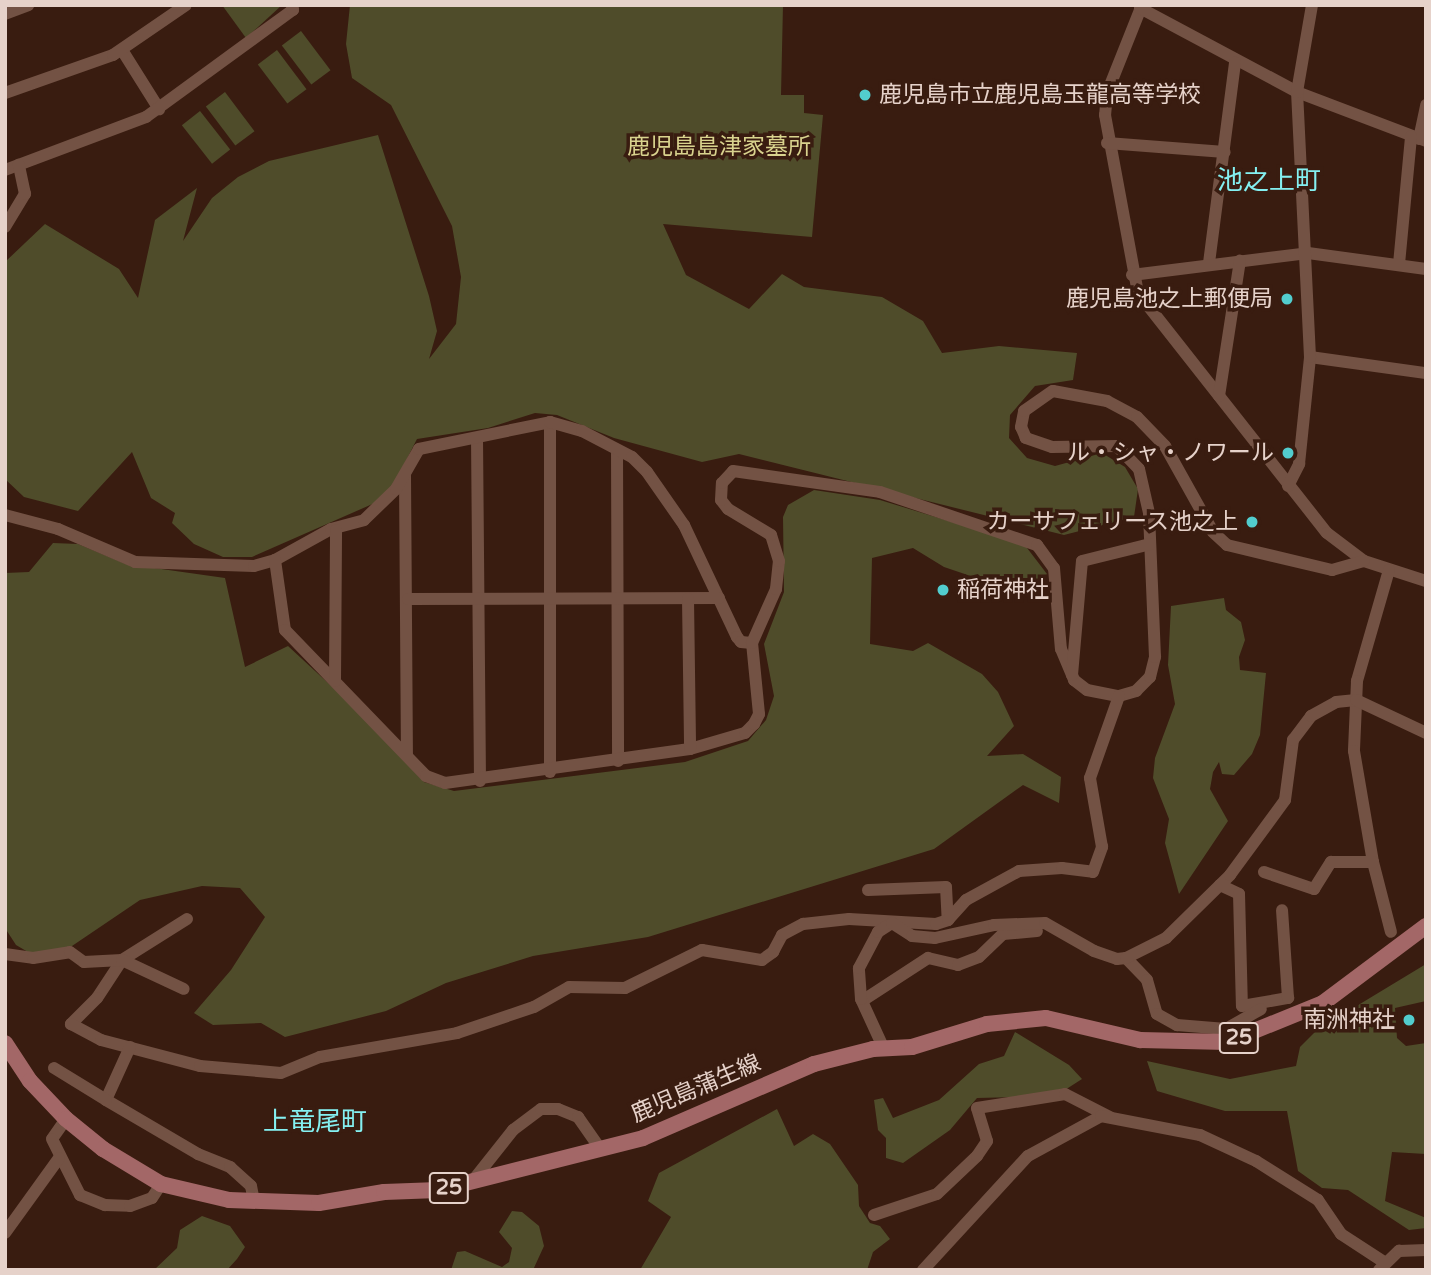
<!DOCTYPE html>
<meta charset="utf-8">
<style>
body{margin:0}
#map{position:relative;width:1431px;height:1275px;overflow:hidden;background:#391c10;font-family:"Varela Round","Noto Sans JP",sans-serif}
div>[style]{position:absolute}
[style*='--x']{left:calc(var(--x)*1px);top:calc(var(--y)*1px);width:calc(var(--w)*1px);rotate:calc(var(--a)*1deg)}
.green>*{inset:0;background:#4f4c2a;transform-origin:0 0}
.minor>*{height:12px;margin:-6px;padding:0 6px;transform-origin:6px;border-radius:6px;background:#735244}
.major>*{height:16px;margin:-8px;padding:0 8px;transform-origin:8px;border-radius:8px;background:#a36767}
.dots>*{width:19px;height:19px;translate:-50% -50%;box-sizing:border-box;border:4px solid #391c10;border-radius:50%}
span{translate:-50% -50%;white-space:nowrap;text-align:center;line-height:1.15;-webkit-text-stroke:7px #391c10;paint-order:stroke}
.shield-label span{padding:2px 5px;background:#391c10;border:2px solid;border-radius:5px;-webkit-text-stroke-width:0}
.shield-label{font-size:21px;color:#e6d2ca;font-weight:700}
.poi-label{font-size:23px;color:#e6d2ca}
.left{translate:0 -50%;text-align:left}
.right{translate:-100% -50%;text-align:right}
.park-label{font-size:23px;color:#d9d38e}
.street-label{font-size:23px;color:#e6d2ca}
.quarter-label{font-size:26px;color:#84f0f1}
.frame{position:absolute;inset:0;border:7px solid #e6d2ca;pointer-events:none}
</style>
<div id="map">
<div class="green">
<div style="clip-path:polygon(222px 5px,282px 5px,246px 38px)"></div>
<div style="clip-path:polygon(350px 5px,783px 5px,781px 95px,804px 95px,804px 113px,823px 115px,812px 237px,663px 224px,686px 275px,749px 309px,782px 274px,804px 287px,882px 297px,923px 321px,942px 353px,999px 346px,1077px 353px,1073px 380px,1035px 386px,1010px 415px,1009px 438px,1027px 458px,1055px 466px,1102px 453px,1125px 467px,1138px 489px,1134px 517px,1064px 535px,739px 454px,702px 462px,614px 438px,557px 415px,535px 413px,488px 428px,417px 439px,394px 484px,377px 502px,252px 557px,223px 557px,194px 544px,172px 523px,175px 513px,151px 498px,132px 452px,78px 511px,24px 497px,5px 479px,5px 262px,45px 224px,119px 269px,138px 298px,155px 220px,197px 188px,183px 241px,212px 198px,238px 177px,269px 161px,378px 135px,429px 296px,437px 331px,429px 359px,456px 324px,461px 277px,452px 226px,391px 105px,352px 78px,346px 44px)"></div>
<div style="left:301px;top:31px;width:49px;height:24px;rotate:53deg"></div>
<div style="left:277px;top:50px;width:49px;height:24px;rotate:53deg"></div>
<div style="left:225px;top:92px;width:49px;height:24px;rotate:53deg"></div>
<div style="left:200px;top:111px;width:49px;height:23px;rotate:52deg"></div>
<div style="clip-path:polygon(814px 490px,880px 500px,1024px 544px,1047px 574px,1021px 593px,944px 567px,913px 548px,872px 558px,870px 644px,913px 651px,928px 643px,982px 674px,998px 692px,1014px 726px,987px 756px,1023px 754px,1061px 777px,1059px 803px,1023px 785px,934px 849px,648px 937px,533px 956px,446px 983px,386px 1011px,285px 1037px,261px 1023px,213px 1025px,194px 1013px,231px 970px,265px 917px,240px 888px,202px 886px,140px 900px,72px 946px,33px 955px,16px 945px,5px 928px,5px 573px,29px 572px,53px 543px,78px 544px,126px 564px,225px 578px,245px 667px,288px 646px,354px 707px,424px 782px,454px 791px,685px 762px,748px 741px,766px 720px,774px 696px,764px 644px,784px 592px,783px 517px,788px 505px)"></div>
<div style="clip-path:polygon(1224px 598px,1226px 610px,1241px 622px,1245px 640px,1239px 657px,1240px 670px,1266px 673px,1260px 735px,1252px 754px,1234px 775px,1222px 774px,1219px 762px,1213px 772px,1210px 789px,1228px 821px,1179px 894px,1165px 843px,1169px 819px,1153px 778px,1155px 758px,1175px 704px,1168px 665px,1171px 606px)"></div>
<div style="clip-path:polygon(1426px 964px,1426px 1001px,1395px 1008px,1397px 1038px,1406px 1046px,1426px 1043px,1426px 1154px,1392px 1152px,1385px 1201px,1426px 1218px,1426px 1228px,1409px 1230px,1348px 1190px,1322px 1188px,1298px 1171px,1287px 1111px,1225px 1111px,1157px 1091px,1147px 1061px,1230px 1079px,1296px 1066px,1300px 1047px,1317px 1030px)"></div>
<div style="clip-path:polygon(1015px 1032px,1069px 1065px,1082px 1079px,1068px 1088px,1019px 1097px,977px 1098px,950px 1130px,903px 1163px,886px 1158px,886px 1138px,878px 1130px,874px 1100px,883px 1098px,893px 1118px,939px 1100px,979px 1064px,1004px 1056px)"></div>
<div style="clip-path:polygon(777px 1109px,794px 1146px,813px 1134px,830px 1144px,858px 1185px,859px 1206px,870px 1223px,880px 1226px,890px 1239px,873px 1252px,867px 1270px,640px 1270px,671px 1217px,648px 1201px,659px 1173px)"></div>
<div style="clip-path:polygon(512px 1211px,522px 1212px,539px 1226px,544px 1246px,533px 1270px,451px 1270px,457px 1252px,465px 1251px,502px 1267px,509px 1262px,512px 1248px,499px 1232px)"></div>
<div style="clip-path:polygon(202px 1216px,230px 1226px,245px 1247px,237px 1259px,227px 1270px,154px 1270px,177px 1248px,180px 1230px)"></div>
</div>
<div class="minor">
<div style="--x:1142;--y:5;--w:95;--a:111.7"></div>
<div style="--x:1107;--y:93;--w:22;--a:95"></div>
<div style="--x:1105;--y:115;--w:181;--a:79.5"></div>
<div style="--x:1138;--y:293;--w:305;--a:51.8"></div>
<div style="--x:1327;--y:533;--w:46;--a:37.1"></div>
<div style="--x:1364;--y:561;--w:65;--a:17.9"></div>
<div style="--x:1140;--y:8;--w:178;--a:28.1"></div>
<div style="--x:1297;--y:92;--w:138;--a:20.8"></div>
<div style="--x:5;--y:14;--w:25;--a:-21"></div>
<div style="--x:122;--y:50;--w:70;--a:57.9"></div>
<div style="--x:5;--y:93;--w:114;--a:-19.4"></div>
<div style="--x:113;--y:55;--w:88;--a:-34.4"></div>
<div style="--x:1419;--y:139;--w:35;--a:-78"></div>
<div style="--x:1107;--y:143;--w:118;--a:4.4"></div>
<div style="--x:5;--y:170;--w:151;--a:-20.6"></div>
<div style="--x:146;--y:117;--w:182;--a:-36.1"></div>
<div style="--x:293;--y:10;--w:5;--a:-101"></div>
<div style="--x:5;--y:227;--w:39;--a:-59"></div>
<div style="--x:25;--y:194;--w:30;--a:-102"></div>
<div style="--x:1209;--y:263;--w:202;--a:-82.6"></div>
<div style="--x:1399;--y:264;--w:128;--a:-84.6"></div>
<div style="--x:1132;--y:275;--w:177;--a:-7.1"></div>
<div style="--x:1308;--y:253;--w:119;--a:7.7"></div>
<div style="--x:1310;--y:357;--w:117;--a:7.9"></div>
<div style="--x:1219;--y:396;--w:137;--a:-81.2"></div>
<div style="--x:550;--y:422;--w:350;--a:90"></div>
<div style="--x:477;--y:438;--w:343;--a:89.5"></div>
<div style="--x:617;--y:450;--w:311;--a:89.8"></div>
<div style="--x:405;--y:475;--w:279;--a:89.6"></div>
<div style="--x:1288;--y:486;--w:25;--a:-63"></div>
<div style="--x:1299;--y:464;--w:108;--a:-84.1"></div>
<div style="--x:1310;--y:357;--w:265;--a:-92.8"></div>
<div style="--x:1297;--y:92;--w:88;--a:-80.2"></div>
<div style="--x:5;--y:515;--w:55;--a:14.8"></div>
<div style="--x:58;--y:529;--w:84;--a:23.2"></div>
<div style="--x:135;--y:562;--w:119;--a:1.9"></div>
<div style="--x:254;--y:566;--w:22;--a:-16"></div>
<div style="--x:275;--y:560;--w:64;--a:-29"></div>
<div style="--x:331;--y:529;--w:34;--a:-15"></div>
<div style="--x:364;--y:520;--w:45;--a:-44.1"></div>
<div style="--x:396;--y:489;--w:46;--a:-60.1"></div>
<div style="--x:419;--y:449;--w:134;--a:-11.6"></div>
<div style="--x:550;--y:422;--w:33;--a:16"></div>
<div style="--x:582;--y:431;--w:56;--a:27.5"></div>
<div style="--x:632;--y:457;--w:21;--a:45"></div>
<div style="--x:647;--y:472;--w:65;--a:55.1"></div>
<div style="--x:684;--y:525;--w:124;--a:64.7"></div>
<div style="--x:737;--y:637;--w:6;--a:51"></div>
<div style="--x:741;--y:642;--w:11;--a:5"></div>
<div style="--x:275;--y:560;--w:71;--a:81.9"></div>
<div style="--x:285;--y:630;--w:203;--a:46"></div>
<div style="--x:426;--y:776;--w:20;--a:20"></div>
<div style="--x:445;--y:783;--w:247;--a:-7.9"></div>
<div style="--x:690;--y:749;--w:57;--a:-16.2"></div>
<div style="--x:745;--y:733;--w:13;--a:-45"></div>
<div style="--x:754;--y:724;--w:11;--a:-63"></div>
<div style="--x:759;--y:714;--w:71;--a:-95.6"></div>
<div style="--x:752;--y:643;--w:59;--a:-66"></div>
<div style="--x:776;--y:589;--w:28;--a:-84"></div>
<div style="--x:779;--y:561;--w:27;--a:-107"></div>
<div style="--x:771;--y:535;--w:50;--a:-148.8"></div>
<div style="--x:728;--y:509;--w:11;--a:-128"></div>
<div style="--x:721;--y:500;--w:17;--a:-87"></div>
<div style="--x:722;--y:483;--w:16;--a:-47"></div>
<div style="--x:733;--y:471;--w:148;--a:8.1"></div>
<div style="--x:880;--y:492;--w:166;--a:18.7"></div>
<div style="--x:1037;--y:545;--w:29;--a:54"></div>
<div style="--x:1054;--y:568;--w:81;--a:85.1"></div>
<div style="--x:1061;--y:649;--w:34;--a:67"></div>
<div style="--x:1074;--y:680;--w:16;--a:38"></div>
<div style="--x:1087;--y:690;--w:33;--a:11"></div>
<div style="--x:1119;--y:696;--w:18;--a:-16"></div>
<div style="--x:1136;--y:691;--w:20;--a:-45"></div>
<div style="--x:1150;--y:677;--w:21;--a:-76"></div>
<div style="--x:1155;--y:657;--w:144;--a:-92.4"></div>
<div style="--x:1149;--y:513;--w:45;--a:-102.8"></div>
<div style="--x:1139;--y:469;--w:32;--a:-134"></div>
<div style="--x:1117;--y:446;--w:65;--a:179.1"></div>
<div style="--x:1052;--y:447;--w:28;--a:-161"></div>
<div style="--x:1026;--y:438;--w:12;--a:-114"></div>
<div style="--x:1021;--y:427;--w:16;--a:-79"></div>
<div style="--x:1024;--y:411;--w:35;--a:-35"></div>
<div style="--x:1053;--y:391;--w:55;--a:10.5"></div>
<div style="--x:1107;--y:401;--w:34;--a:28"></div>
<div style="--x:1137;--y:417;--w:40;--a:46"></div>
<div style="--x:1165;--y:446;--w:98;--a:60.8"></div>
<div style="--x:1213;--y:532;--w:19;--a:43"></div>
<div style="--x:1227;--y:545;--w:108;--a:13.4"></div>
<div style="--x:1332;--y:570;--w:33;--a:-16"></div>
<div style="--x:1389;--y:570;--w:116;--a:106.1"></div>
<div style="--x:1357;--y:681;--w:70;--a:92.5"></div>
<div style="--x:1354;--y:751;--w:113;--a:80.3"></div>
<div style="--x:1373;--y:862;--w:72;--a:75.6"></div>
<div style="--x:408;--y:599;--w:311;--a:-0.2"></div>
<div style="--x:688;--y:599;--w:150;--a:89.2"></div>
<div style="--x:1072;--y:675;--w:114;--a:-85"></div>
<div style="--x:1082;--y:561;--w:70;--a:-14"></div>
<div style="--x:335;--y:681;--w:151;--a:-89.6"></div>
<div style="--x:1264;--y:872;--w:53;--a:18.8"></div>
<div style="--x:1314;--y:889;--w:32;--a:-58"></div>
<div style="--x:1331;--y:862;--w:42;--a:0"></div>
<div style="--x:1220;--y:885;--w:21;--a:25"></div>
<div style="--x:1239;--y:894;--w:112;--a:88.5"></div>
<div style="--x:1242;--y:1006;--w:47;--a:-9.9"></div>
<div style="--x:1288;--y:998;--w:88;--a:-93.9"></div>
<div style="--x:868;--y:890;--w:78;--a:-2.2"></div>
<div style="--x:946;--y:887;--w:33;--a:87"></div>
<div style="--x:187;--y:919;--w:77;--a:147.8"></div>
<div style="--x:122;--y:960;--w:45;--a:123.3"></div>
<div style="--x:97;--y:998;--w:37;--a:135"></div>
<div style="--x:71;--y:1024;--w:34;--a:28"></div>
<div style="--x:101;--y:1040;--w:102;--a:14.7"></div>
<div style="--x:200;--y:1066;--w:81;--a:4.9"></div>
<div style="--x:281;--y:1073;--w:42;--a:-22.3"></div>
<div style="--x:320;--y:1057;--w:139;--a:-9.9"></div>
<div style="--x:457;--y:1033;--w:81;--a:-18.7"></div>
<div style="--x:534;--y:1007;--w:40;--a:-29.7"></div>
<div style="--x:569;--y:987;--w:56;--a:1"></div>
<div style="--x:625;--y:988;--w:86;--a:-26.3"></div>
<div style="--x:702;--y:950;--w:61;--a:9.5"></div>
<div style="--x:762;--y:960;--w:14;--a:-36"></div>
<div style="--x:773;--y:952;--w:19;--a:-62"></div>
<div style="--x:782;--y:935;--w:24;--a:-28"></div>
<div style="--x:803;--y:924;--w:46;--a:-6.2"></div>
<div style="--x:849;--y:919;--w:87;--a:3.3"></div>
<div style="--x:936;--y:924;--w:13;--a:-18"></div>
<div style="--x:948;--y:920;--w:27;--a:-48"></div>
<div style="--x:966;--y:900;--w:60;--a:-28.7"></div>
<div style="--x:1019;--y:871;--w:43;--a:-4"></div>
<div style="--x:1062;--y:868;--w:31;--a:7"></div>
<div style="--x:1093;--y:872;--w:27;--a:-70"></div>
<div style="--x:1102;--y:847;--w:70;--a:-99.9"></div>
<div style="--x:1090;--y:778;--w:87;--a:-70.5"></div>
<div style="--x:5;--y:954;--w:28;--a:8"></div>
<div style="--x:33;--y:958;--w:37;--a:-9"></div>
<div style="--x:70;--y:952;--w:17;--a:36"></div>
<div style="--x:84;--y:962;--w:38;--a:-3"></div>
<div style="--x:122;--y:960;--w:68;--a:25.1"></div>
<div style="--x:1126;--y:958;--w:30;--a:46"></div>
<div style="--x:1147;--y:980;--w:35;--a:74"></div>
<div style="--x:1157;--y:1014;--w:23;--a:29"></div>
<div style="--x:1177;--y:1025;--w:49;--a:4.7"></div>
<div style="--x:1226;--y:1029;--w:40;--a:-29.7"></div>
<div style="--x:862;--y:1001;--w:79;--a:-33.1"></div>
<div style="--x:928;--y:958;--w:31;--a:13"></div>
<div style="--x:958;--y:965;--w:22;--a:-21"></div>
<div style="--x:979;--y:957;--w:33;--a:-44"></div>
<div style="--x:1003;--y:934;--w:34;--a:-5"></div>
<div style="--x:130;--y:1047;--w:58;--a:114.4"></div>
<div style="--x:106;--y:1100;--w:107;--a:30.4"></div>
<div style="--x:198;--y:1154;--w:35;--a:22"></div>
<div style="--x:230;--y:1167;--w:28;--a:42"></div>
<div style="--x:251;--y:1186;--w:15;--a:79"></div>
<div style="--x:884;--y:1049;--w:55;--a:-114.7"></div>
<div style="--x:861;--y:999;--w:31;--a:-94"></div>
<div style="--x:859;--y:968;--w:41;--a:-62.2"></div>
<div style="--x:878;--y:932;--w:17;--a:-33"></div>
<div style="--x:892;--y:923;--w:24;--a:33"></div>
<div style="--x:912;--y:936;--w:23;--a:5"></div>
<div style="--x:935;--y:938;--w:60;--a:-12.4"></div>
<div style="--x:994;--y:925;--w:51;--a:-2.2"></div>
<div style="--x:1045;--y:923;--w:56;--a:29.7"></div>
<div style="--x:1094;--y:951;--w:24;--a:19"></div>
<div style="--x:1117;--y:959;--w:9;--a:-6"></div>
<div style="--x:1126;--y:958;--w:45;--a:-26.6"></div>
<div style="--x:1166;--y:938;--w:90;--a:-44.5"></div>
<div style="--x:1230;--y:875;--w:93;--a:-53.7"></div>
<div style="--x:1285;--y:800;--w:61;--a:-82.4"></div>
<div style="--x:1293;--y:740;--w:30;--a:-53"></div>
<div style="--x:1311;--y:716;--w:29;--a:-29"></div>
<div style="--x:1336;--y:702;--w:20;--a:-6"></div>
<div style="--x:1356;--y:700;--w:77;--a:25.2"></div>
<div style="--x:54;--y:1068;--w:61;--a:31.6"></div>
<div style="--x:66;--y:1119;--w:24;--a:125"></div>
<div style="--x:52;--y:1139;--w:63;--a:63.4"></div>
<div style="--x:80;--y:1195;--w:27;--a:22"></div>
<div style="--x:105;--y:1205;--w:25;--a:2"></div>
<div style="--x:130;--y:1206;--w:23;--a:-20"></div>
<div style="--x:152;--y:1198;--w:17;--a:-57"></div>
<div style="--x:471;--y:1183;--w:68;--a:-51.6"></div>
<div style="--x:513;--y:1130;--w:35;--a:-37"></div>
<div style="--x:541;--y:1109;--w:17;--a:0"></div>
<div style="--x:558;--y:1109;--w:22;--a:22"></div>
<div style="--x:578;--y:1117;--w:39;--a:55"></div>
<div style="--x:874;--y:1215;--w:66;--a:-18.4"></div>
<div style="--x:937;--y:1194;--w:55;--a:-43.5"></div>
<div style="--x:977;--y:1156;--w:18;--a:-56"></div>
<div style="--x:987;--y:1141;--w:34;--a:-107"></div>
<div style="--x:977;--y:1108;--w:89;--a:-9"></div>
<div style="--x:1065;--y:1094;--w:51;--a:27.1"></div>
<div style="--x:5;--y:1233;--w:92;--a:-54.2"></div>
<div style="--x:923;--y:1270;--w:155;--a:-47.4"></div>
<div style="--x:1028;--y:1156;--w:83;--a:-28.7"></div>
<div style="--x:1101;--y:1116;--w:101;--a:10.9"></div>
<div style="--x:1200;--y:1135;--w:62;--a:24.9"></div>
<div style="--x:1256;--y:1161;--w:73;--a:32.2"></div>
<div style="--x:1318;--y:1200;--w:41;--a:55.9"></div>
<div style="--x:1341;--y:1234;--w:51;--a:33.1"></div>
<div style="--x:1379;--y:1270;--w:28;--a:-44"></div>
<div style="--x:1399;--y:1251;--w:27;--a:-2"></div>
</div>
<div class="major">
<div style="--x:5;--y:1043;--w:45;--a:56.7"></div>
<div style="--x:30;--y:1081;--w:52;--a:46.5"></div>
<div style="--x:66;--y:1119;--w:48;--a:39"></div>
<div style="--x:103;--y:1149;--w:68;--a:31.1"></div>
<div style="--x:161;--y:1184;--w:70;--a:13.2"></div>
<div style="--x:229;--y:1200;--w:90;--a:1.9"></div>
<div style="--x:319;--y:1203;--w:66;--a:-9.6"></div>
<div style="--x:384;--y:1192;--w:54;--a:-2.1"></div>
<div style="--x:438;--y:1190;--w:211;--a:-14.2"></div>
<div style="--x:643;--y:1138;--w:186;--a:-23.4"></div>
<div style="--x:814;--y:1064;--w:61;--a:-14.3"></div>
<div style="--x:873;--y:1049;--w:39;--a:-3"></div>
<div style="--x:912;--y:1047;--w:78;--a:-17"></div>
<div style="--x:987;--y:1024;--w:59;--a:-5.8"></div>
<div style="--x:1046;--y:1018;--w:97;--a:13.2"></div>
<div style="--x:1140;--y:1040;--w:87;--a:1.3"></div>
<div style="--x:1227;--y:1042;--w:104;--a:-22.1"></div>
<div style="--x:1323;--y:1003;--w:129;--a:-36.8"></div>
</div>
<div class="dots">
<div style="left:865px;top:95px;background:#52cdce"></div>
<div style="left:1287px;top:299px;background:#52cdce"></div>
<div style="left:1288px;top:453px;background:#52cdce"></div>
<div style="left:1252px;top:522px;background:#52cdce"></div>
<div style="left:943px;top:590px;background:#52cdce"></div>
<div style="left:1409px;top:1020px;background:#52cdce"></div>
</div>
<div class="shield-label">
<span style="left:1239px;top:1038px">25</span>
<span style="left:449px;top:1188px">25</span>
</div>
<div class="poi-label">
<span class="left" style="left:879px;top:95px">鹿児島市立鹿児島玉龍高等学校</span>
<span class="right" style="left:1273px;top:299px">鹿児島池之上郵便局</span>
<span class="right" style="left:1274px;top:453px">ル・シャ・ノワール</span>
<span class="right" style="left:1238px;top:522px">カーサフェリース池之上</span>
<span class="left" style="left:957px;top:590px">稲荷神社</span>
<span class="right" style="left:1395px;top:1020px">南洲神社</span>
</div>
<div class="park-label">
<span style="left:719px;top:147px">鹿児島島津家墓所</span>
</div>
<div class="street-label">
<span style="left:696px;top:1089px;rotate:-23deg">鹿児島蒲生線</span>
</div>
<div class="quarter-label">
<span style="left:1269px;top:181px">池之上町</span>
<span style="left:315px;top:1122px">上竜尾町</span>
</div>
<div class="frame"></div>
</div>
